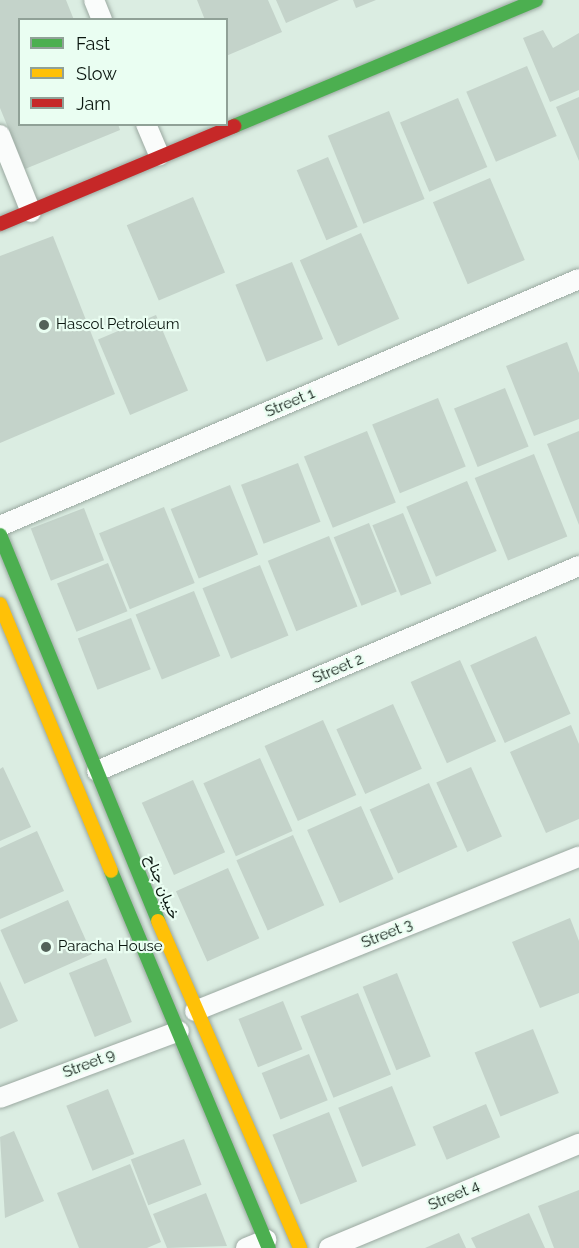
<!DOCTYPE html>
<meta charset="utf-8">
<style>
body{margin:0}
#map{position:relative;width:579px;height:1248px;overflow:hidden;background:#dbede2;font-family:Raleway,Vazirmatn,sans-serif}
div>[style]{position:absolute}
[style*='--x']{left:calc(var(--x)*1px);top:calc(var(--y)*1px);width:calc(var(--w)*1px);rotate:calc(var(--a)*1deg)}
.building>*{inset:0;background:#c4d3ca;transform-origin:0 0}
.roads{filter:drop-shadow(0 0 2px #9aa8a0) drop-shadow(0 0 2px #9aa8a0)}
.street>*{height:20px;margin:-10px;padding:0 10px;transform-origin:10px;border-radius:10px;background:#fafcfb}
.fast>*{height:14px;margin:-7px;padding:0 7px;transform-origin:7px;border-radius:7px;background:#4caf50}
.slow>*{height:14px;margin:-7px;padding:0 7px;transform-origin:7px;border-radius:7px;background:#ffc107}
.jam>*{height:14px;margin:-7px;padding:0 7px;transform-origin:7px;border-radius:7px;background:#c62828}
.dots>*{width:16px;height:16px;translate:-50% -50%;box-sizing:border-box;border:3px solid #eafef2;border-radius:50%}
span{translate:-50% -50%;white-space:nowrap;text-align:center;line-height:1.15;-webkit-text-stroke:4.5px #eafef2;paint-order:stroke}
.poi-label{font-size:15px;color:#0a160f}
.left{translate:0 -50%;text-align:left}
.street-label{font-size:15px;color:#0a160f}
.legend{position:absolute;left:18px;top:18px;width:210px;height:108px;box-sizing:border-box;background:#eafef2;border:2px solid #90a197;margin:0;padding:8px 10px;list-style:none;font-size:18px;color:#0a160f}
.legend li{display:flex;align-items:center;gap:12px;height:30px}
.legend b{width:30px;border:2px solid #90a197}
</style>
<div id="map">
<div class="building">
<div style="clip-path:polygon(0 0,66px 0,74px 20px,20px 20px,20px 124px,118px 124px,120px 130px,25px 169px,0 108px)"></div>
<div style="clip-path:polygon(197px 0,268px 0,282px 32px,226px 56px,226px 20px,205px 20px)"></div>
<div style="clip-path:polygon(276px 0,339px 0,286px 23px)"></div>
<div style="clip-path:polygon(353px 0,376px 0,356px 8px)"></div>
<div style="clip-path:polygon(543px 30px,553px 48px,579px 33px,579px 90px,550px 102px,523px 38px)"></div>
<div style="left:527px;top:66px;width:76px;height:66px;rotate:67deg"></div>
<div style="clip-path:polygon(579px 97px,579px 161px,556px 107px)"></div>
<div style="left:458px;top:98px;width:75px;height:63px;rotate:67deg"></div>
<div style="left:389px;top:111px;width:95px;height:66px;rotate:68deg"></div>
<div style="left:328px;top:157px;width:76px;height:34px;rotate:67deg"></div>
<div style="left:490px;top:178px;width:89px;height:62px;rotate:67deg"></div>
<div style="left:193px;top:197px;width:82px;height:72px;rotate:67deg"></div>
<div style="left:361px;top:233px;width:94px;height:67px;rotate:66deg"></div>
<div style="clip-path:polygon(53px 236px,115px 394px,0 443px,0 256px)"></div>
<div style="left:292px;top:262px;width:83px;height:61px;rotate:68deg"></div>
<div style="left:156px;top:315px;width:82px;height:63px;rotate:67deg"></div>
<div style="clip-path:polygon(567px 342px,579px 373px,579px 419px,534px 436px,506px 366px)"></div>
<div style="left:505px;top:388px;width:63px;height:55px;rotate:68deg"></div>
<div style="left:438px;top:398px;width:74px;height:71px;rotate:68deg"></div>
<div style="left:367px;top:431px;width:77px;height:68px;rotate:68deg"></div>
<div style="clip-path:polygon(579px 431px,579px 525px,547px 444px)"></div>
<div style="left:534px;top:454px;width:89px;height:64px;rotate:68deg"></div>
<div style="left:298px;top:463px;width:63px;height:61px;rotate:69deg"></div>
<div style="left:467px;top:481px;width:76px;height:66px;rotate:67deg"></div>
<div style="left:230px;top:485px;width:75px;height:64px;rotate:68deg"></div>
<div style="left:164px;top:507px;width:82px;height:70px;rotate:68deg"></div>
<div style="left:84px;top:508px;width:56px;height:57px;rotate:69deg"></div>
<div style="left:403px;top:513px;width:76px;height:33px;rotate:68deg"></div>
<div style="left:369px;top:523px;width:74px;height:38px;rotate:68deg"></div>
<div style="left:329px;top:536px;width:76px;height:66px;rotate:68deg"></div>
<div style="left:108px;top:563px;width:52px;height:55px;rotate:68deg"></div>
<div style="left:260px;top:565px;width:76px;height:62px;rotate:68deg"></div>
<div style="left:194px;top:591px;width:70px;height:63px;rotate:68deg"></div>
<div style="left:131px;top:618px;width:55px;height:57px;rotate:69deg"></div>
<div style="left:536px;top:636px;width:85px;height:72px;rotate:66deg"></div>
<div style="left:460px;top:660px;width:89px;height:54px;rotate:66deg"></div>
<div style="left:393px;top:704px;width:71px;height:62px;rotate:66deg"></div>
<div style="left:323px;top:720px;width:82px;height:64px;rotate:66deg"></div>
<div style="clip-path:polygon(571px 725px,579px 744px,579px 819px,546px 833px,510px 752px)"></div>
<div style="left:260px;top:758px;width:80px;height:62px;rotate:66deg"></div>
<div style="clip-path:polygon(3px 767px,31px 827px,0 841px,0 769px)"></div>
<div style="left:471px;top:767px;width:76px;height:38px;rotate:66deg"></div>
<div style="left:193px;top:780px;width:79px;height:56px;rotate:66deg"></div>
<div style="left:429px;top:783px;width:70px;height:65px;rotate:66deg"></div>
<div style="left:361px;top:806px;width:80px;height:59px;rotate:66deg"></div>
<div style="clip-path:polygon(37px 831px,64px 891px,0 919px,0 848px)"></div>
<div style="left:293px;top:835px;width:77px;height:62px;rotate:66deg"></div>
<div style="left:228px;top:868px;width:77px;height:57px;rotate:66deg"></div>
<div style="left:68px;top:900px;width:59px;height:74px;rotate:66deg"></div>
<div style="clip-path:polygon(570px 918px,579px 941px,579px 993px,540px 1008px,512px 942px)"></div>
<div style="left:106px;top:958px;width:69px;height:40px;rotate:68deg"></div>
<div style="left:397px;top:973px;width:90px;height:37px;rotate:68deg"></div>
<div style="clip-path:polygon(0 981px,18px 1021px,0 1029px)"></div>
<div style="left:358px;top:993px;width:88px;height:62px;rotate:68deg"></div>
<div style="left:283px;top:1001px;width:52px;height:48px;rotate:68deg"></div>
<div style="left:533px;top:1029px;width:69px;height:63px;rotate:68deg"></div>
<div style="left:309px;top:1054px;width:50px;height:51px;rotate:68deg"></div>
<div style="left:392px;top:1086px;width:64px;height:58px;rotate:68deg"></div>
<div style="left:108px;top:1089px;width:70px;height:45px;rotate:68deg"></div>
<div style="left:486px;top:1104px;width:36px;height:58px;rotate:67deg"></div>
<div style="left:329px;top:1112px;width:75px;height:61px;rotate:68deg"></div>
<div style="clip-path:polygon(14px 1131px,44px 1201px,5px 1218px,0 1137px)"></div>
<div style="left:184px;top:1139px;width:49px;height:57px;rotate:69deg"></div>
<div style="clip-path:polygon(130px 1164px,161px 1242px,147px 1248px,79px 1248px,57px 1193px)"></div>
<div style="clip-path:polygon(579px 1190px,579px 1248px,554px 1248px,538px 1206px)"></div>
<div style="clip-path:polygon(206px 1193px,227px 1246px,167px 1248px,153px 1214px)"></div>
<div style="clip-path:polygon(529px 1213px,545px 1248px,476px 1248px,471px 1238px)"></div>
<div style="clip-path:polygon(459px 1233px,466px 1248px,425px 1248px)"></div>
</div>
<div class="roads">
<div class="street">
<div style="--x:94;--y:0;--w:22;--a:68"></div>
<div style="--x:146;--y:124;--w:34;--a:67"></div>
<div style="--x:0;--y:135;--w:83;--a:68.1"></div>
<div style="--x:0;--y:526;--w:629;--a:-23.1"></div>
<div style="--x:97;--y:771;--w:524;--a:-23.04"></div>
<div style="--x:195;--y:1011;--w:414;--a:-21.9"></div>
<div style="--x:0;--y:1098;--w:191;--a:-20.5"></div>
<div style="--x:246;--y:1248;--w:22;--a:-22"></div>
<div style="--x:329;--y:1248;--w:271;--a:-22.6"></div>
</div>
<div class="fast">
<div style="--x:234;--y:126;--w:327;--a:-22.6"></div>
<div style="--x:0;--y:535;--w:417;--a:67.7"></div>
<div style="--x:111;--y:871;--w:409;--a:67.3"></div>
</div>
<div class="slow">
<div style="--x:0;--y:604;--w:289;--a:67.4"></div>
<div style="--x:158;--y:921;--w:357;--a:66.5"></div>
</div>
<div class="jam">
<div style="--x:0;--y:224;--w:254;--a:-22.7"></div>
</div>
</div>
<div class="dots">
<div style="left:44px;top:325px;background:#536159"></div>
<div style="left:46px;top:947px;background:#536159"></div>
</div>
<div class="poi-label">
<span class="left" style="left:56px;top:325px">Hascol Petroleum</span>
<span class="left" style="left:58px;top:947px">Paracha House</span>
</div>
<div class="street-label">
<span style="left:290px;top:403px;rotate:-23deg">Street 1</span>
<span style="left:338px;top:669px;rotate:-23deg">Street 2</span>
<span style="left:162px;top:887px;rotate:68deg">خیبان جناح</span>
<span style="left:387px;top:934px;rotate:-22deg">Street 3</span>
<span style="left:89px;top:1064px;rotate:-21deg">Street 9</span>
<span style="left:454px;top:1196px;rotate:-23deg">Street 4</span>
</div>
<ul class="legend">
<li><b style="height:8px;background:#4caf50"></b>Fast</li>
<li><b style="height:8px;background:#ffc107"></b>Slow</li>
<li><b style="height:8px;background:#c62828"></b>Jam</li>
</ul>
</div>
